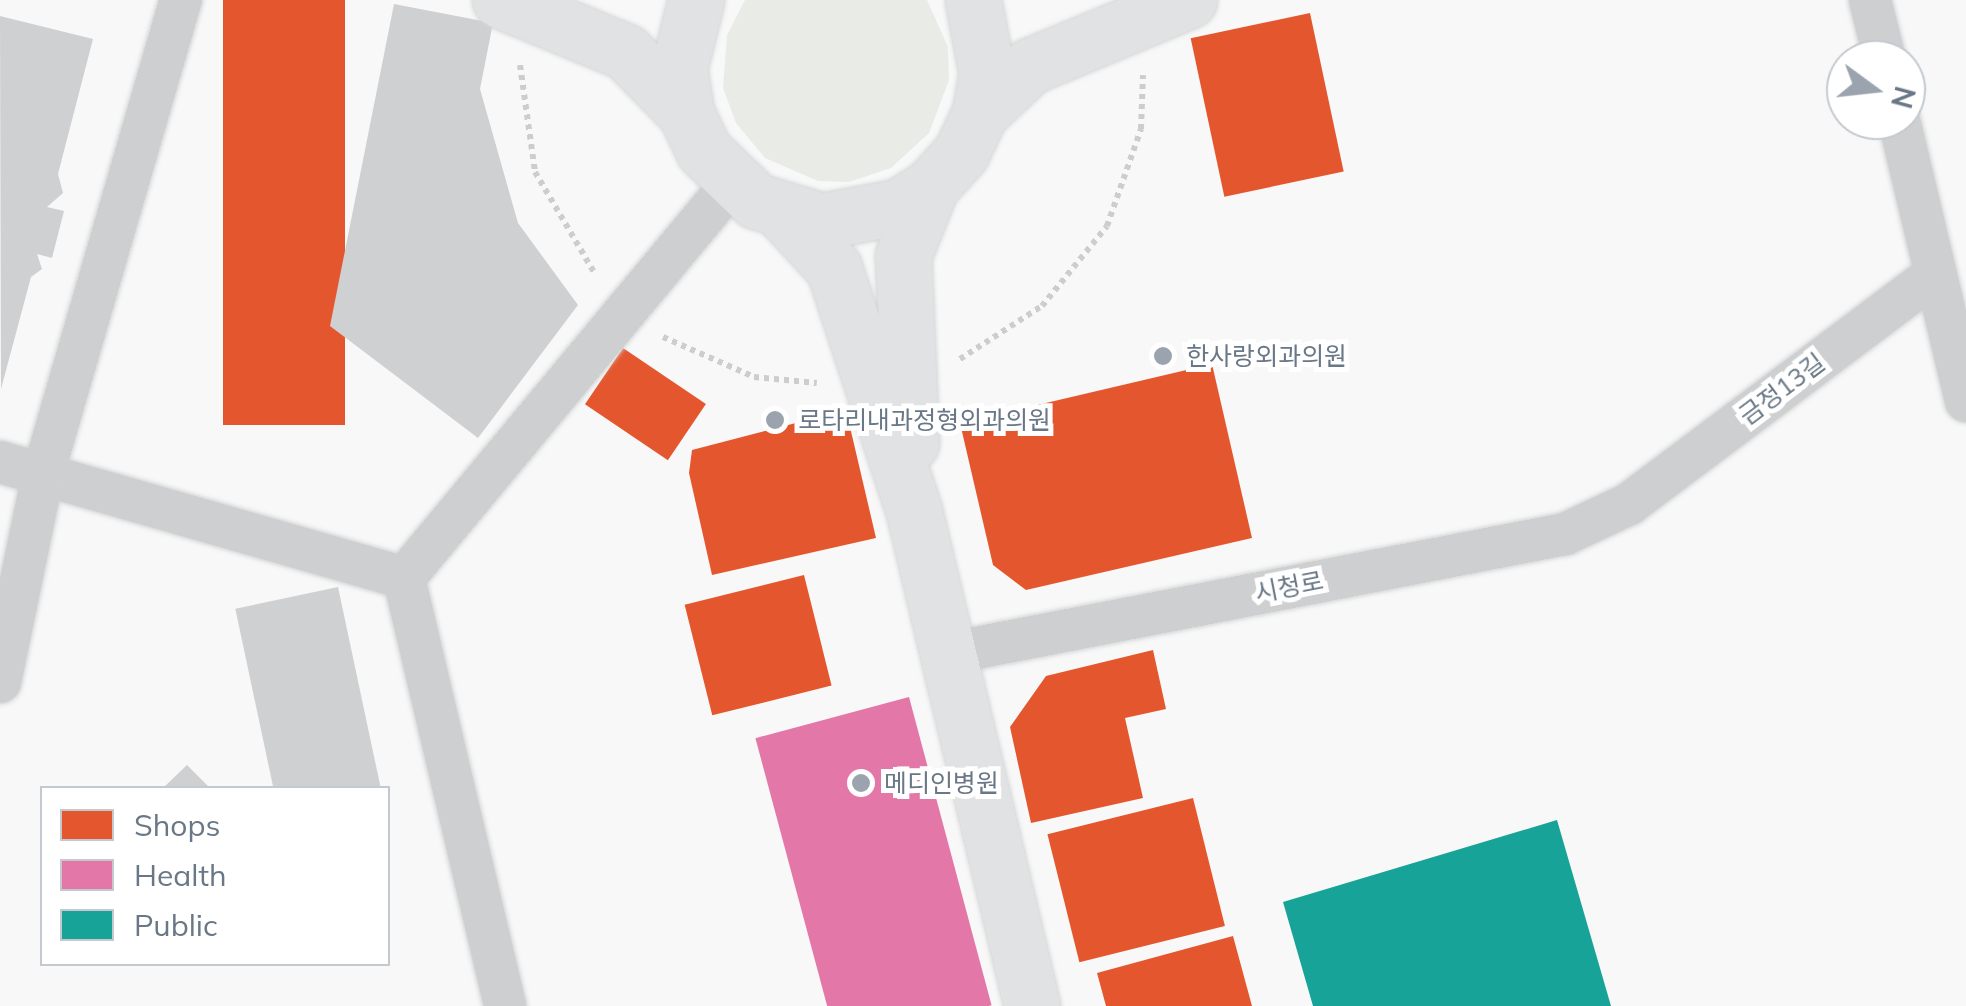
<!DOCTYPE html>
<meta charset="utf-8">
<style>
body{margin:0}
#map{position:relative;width:1966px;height:1006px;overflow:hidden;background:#f8f8f8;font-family:Mulish,"Noto Sans KR",sans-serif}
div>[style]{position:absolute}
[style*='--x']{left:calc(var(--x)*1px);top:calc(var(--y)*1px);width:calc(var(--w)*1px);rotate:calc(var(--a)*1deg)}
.green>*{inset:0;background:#e8ebe6}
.shops>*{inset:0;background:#e4572e;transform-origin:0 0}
.health>*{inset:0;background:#e377a8;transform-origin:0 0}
.public>*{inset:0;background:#17a398}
.building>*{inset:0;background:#cfd0d2;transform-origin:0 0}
.path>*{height:6px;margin-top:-3px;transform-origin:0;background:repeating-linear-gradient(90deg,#cccdce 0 5px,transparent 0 10px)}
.roads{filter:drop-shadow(0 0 2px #d4d5d6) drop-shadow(0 0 2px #d4d5d6)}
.street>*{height:42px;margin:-21px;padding:0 21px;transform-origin:21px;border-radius:21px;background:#cecfd1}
.secondary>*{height:55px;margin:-27.5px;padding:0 27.5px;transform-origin:27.5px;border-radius:27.5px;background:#e1e2e3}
.dots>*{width:28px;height:28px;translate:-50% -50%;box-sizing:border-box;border:5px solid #fff;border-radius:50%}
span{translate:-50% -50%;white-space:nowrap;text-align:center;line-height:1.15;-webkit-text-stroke:10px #fff;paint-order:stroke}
.poi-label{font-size:25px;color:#697786}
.left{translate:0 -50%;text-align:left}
.street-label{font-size:25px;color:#697786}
.legend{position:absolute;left:40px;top:786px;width:350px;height:180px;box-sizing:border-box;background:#fff;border:2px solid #c3c9cf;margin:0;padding:12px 18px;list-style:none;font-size:30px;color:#697786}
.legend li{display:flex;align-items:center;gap:20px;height:50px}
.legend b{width:50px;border:2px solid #c3c9cf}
.north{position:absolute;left:1826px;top:40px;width:100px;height:100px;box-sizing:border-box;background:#fff;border:2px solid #c3c9cf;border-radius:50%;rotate:105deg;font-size:28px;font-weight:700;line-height:40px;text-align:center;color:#697786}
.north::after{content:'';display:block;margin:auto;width:35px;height:45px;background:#9ba4ae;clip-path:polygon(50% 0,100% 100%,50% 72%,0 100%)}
</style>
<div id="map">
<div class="green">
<div style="clip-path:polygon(745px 0,927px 0,948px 47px,949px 80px,929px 133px,891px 168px,849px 182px,818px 181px,765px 158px,736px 123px,723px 88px,727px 35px)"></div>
</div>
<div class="shops">
<div style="left:223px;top:0;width:122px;height:425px"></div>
<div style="left:1310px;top:13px;width:162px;height:122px;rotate:78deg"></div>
<div style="left:623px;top:348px;width:100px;height:68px;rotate:34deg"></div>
<div style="clip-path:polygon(1212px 364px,1252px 538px,1026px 590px,993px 565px,960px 423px)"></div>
<div style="clip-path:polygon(846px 410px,876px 538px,712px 575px,689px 473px,692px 450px)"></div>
<div style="left:804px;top:575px;width:114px;height:123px;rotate:76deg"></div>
<div style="clip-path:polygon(1153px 650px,1166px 709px,1125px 718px,1143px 798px,1031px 823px,1010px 727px,1046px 676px)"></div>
<div style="left:1193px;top:798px;width:132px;height:150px;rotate:76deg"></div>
<div style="clip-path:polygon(1233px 936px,1252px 1006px,1106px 1006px,1097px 973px)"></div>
</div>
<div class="health">
<div style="left:909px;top:697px;width:319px;height:159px;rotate:75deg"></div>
</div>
<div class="public">
<div style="clip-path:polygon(1557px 820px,1611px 1006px,1313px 1006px,1283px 902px)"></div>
</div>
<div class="building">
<div style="clip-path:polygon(394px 4px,493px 23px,480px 89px,518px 223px,578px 305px,478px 438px,330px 326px)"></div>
<div style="clip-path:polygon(0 16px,93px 39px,58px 174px,63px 193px,47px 207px,64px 211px,52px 258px,37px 254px,42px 269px,31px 277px,1px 389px)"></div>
<div style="left:338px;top:587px;width:205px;height:105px;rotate:78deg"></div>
<div style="clip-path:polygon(187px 765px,210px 788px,163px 788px)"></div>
</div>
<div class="path">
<div style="--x:520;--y:65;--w:108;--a:82"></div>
<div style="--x:535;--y:172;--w:118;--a:59.5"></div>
<div style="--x:663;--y:337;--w:99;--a:23.7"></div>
<div style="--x:754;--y:377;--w:63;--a:5.4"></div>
<div style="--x:960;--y:359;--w:98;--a:-32.9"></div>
<div style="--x:1042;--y:306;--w:103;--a:-50.9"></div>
<div style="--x:1107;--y:226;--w:103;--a:-70.7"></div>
<div style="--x:1141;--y:129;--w:54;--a:-87.9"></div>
</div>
<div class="roads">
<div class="street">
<div style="--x:1870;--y:0;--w:62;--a:76"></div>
<div style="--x:1899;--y:120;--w:289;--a:76.6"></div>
<div style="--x:0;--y:462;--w:420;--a:16"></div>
<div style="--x:404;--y:578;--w:513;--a:-50.29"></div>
<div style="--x:404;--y:578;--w:440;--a:76.7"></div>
<div style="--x:945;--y:654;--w:632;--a:-10.95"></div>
<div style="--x:1565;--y:534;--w:71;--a:-25.1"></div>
<div style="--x:1629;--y:504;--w:383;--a:-36.9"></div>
<div style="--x:0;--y:682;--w:212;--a:-78.3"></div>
<div style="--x:43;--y:474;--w:494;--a:-73.8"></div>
</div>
<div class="secondary">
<div style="--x:500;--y:0;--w:136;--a:22.4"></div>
<div style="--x:626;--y:52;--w:86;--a:45.5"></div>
<div style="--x:696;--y:0;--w:70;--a:104"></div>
<div style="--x:679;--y:68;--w:46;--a:81.2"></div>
<div style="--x:686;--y:113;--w:42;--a:64.7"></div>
<div style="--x:704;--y:151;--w:72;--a:43.9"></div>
<div style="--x:756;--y:201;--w:69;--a:16.9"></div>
<div style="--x:822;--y:221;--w:77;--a:-10.4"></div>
<div style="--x:898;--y:207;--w:39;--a:-32"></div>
<div style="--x:931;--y:186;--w:45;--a:-47.7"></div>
<div style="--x:961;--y:153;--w:44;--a:-64.6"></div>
<div style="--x:980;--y:113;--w:40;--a:-80"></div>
<div style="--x:987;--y:74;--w:75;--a:-100.7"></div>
<div style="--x:980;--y:113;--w:69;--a:-43.2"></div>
<div style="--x:1030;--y:66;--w:172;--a:-22.5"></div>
<div style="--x:783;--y:213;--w:75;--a:47.2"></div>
<div style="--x:834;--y:268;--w:256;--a:71.8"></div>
<div style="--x:914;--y:511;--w:509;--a:76.59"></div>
<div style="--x:911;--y:443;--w:187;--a:-92.4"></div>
<div style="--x:903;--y:256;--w:75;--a:-68.2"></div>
</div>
</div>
<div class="dots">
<div style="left:1163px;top:356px;background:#9ba4ae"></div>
<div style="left:775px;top:420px;background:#9ba4ae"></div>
<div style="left:861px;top:783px;background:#9ba4ae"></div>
</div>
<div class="poi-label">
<span class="left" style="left:1186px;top:356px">한사랑외과의원</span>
<span class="left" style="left:798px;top:420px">로타리내과정형외과의원</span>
<span class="left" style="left:884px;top:783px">메디인병원</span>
</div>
<div class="street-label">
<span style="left:1782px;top:389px;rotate:-37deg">금정13길</span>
<span style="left:1289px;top:587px;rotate:-11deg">시청로</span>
</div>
<ul class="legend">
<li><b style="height:28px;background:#e4572e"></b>Shops</li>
<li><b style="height:28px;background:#e377a8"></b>Health</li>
<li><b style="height:28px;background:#17a398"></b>Public</li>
</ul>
<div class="north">N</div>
</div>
